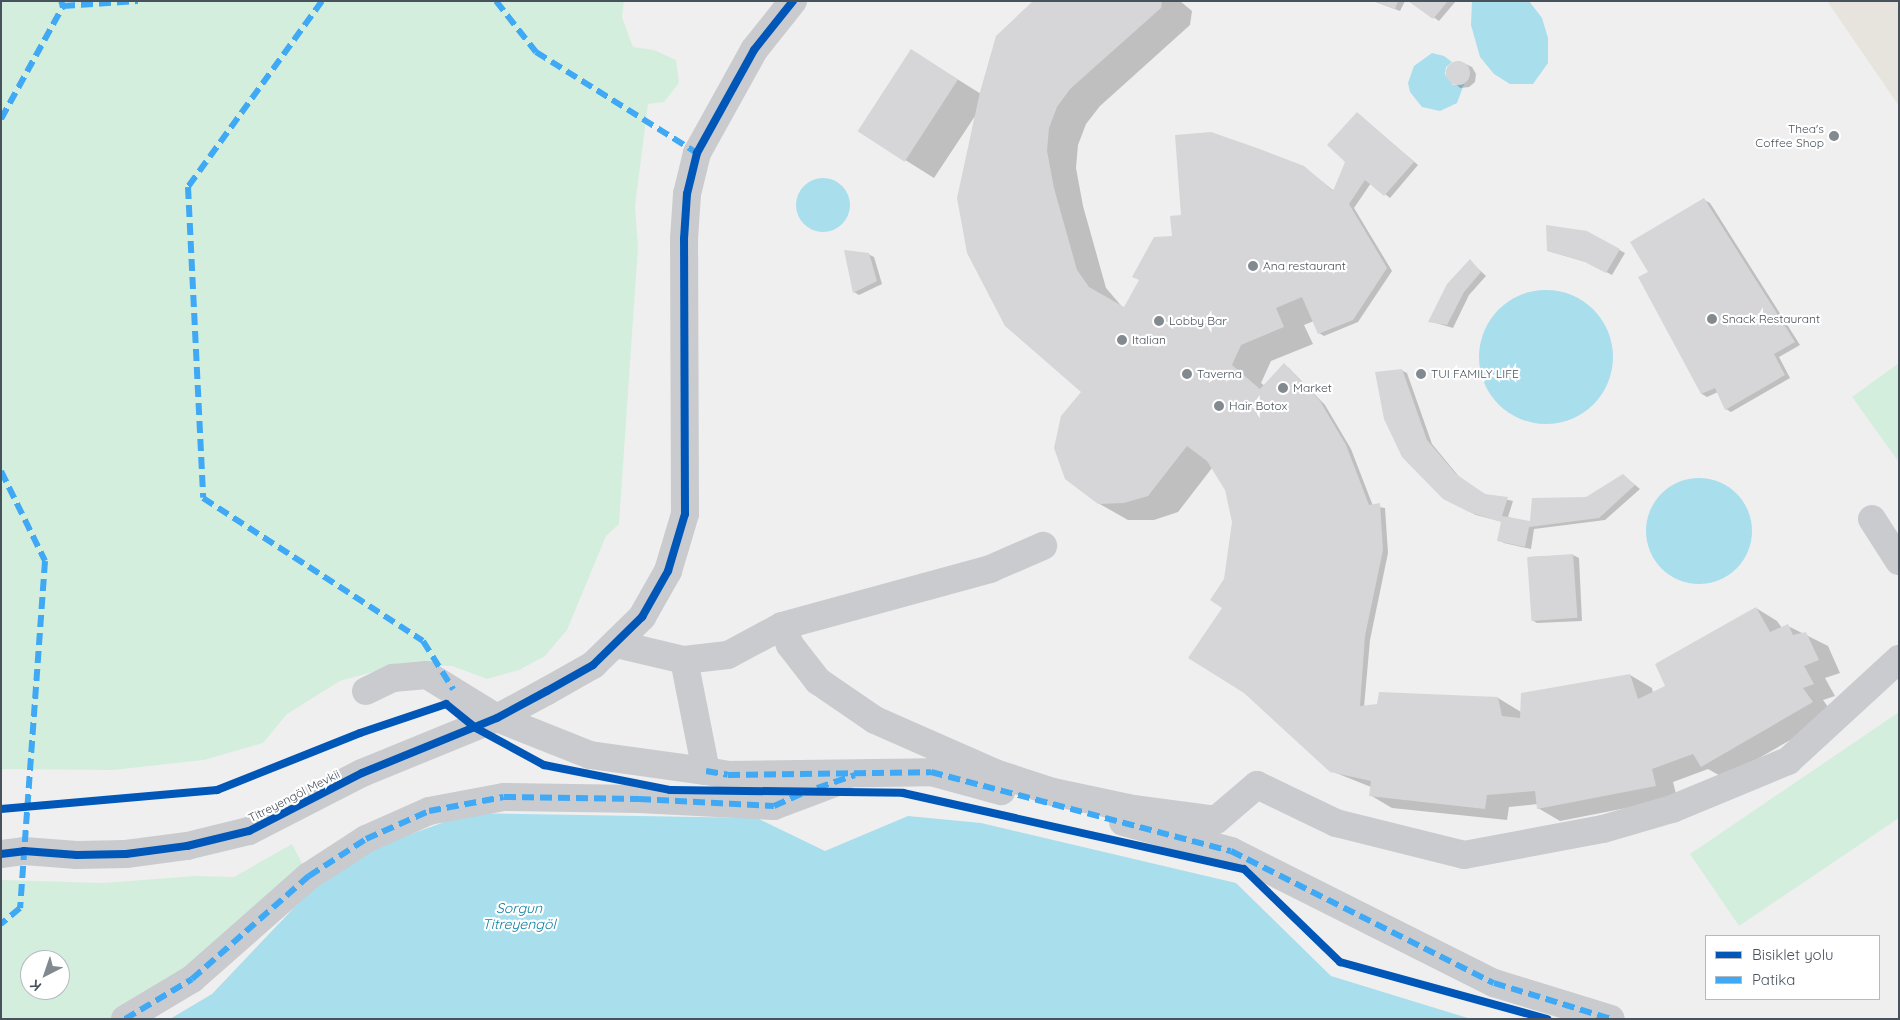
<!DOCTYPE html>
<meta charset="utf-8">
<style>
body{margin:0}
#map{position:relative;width:1900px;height:1020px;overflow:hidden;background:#f0efef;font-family:Quicksand,sans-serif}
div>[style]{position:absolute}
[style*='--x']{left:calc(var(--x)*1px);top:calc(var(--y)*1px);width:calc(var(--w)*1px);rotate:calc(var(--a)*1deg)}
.green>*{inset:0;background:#d4eede}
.sand>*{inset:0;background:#e7e4de}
.water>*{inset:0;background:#a9deec}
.round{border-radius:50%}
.shadow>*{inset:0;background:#0003}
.building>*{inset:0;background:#d6d6d8;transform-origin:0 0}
.minor>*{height:28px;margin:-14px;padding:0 14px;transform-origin:14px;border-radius:14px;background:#c9cbce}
.quiet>*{height:6px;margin-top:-3px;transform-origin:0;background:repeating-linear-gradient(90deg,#3fa9f5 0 12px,transparent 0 18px)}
.cycleway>*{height:8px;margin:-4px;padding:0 4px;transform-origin:4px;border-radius:4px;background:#0057b8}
.dots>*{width:14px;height:14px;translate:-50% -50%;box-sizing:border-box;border:2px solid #fff;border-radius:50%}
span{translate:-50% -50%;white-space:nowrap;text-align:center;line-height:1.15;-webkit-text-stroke:4.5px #fff;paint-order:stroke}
.poi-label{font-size:12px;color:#47525c}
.right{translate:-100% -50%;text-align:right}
.left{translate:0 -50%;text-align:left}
.street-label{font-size:12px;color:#47525c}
.water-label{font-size:14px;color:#0e80a0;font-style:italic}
.frame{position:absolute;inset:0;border:2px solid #47525c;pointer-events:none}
.legend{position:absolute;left:1705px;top:935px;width:175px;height:65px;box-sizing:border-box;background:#fff;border:1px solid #b5babe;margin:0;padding:6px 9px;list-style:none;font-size:15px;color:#47525c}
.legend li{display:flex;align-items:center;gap:10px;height:25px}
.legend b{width:25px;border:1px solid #b5babe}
.north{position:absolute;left:20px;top:950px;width:50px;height:50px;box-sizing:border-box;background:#fff;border:1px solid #b5babe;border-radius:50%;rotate:221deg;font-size:14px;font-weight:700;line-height:20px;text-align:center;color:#47525c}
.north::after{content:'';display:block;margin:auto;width:18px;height:22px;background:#82898f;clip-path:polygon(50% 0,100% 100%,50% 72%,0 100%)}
</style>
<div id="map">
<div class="green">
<div style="clip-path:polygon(1px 1px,624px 1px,622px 17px,633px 47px,654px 50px,676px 60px,679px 83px,664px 102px,648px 104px,635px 206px,638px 247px,619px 524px,606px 536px,567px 630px,545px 656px,519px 670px,487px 679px,452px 666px,398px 665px,340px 681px,287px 714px,263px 743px,204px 760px,113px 770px,1px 769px)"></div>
<div style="clip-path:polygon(1899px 363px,1899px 460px,1898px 461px,1852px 397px)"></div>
<div style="clip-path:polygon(1899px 712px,1899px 818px,1739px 926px,1690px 854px)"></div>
<div style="clip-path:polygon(evenodd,292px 844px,304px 867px,184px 976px,110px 1019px,1px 1019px,1px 880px,103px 883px,195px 876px,234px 877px,292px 844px,30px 960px,60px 960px,60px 990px,30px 990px,30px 960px)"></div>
</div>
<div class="sand">
<div style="clip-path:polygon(1827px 1px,1899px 1px,1899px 106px)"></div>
</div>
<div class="water">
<div style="clip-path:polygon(1472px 1px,1529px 1px,1542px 18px,1548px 38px,1548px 63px,1533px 84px,1510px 84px,1494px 74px,1480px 57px,1471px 25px)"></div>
<div style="clip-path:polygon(1432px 53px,1444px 56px,1452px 62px,1446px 67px,1445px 74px,1453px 85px,1464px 84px,1457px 103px,1440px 111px,1422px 107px,1410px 92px,1408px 83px,1414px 66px)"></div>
<div class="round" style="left:796px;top:178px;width:54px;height:54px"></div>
<div class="round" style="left:1479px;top:290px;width:134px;height:134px"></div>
<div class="round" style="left:1646px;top:478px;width:106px;height:106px"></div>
<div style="clip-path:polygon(470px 813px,757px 818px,825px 851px,908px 816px,981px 823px,1236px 883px,1331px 976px,1471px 1019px,170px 1019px,212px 994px,308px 893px,380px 845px)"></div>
</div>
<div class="shadow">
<div style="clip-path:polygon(1035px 1px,1180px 1px,1192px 11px,1190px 25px,1100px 106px,1086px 124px,1078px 145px,1076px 168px,1083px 206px,1106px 288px,1124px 309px,1173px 237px,1183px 217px,1304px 167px,1334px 191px,1346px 162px,1357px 113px,1418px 165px,1390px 198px,1371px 183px,1354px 208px,1392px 271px,1358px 322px,1324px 336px,1319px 333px,1314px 321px,1304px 325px,1313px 344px,1271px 361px,1261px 383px,1265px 386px,1284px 365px,1289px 368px,1325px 405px,1351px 449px,1373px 506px,1385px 508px,1388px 553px,1370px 640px,1364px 707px,1498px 698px,1521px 712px,1630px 675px,1652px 688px,1653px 693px,1666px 687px,1756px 608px,1777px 621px,1782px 628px,1788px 626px,1828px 646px,1840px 673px,1825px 678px,1835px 696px,1823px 700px,1834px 715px,1724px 778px,1708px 769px,1673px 782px,1677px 798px,1560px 821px,1538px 808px,1538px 804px,1509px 807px,1507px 820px,1392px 808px,1370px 795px,1371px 787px,1331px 771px,1223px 608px,1233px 522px,1226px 489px,1212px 468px,1178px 512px,1154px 520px,1128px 520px,1098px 503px,1083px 392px,959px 198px,975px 116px,934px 178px,859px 131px,911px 50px,981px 94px)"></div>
<div style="clip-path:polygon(1373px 1px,1405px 1px,1400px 11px)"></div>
<div style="clip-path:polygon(1411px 1px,1456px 1px,1439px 21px)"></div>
<div style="clip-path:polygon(1459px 61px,1472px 67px,1476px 74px,1475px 82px,1469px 87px,1460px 88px,1446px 74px,1447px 68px)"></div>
<div style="clip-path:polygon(1704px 200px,1710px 203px,1800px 345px,1779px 357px,1790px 378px,1731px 412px,1726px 409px,1718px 392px,1707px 397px,1702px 394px,1649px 273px)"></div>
<div style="clip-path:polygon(1587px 232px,1625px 253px,1612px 275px,1589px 263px,1548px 251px)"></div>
<div style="clip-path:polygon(868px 254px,874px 257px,882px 284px,859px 295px,854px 292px)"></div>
<div style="clip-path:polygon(1470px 261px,1486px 276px,1469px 295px,1453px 328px,1429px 321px)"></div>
<div style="clip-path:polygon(1401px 370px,1407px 373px,1432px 444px,1461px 479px,1486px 495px,1513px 501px,1508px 517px,1531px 523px,1586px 499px,1623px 475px,1640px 489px,1605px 520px,1534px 529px,1531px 549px,1504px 543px,1499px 540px,1503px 522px,1476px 515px,1444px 498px)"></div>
<div style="clip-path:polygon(1573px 555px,1579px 558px,1582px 621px,1537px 623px,1532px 620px,1528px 557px)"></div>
</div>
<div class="building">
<div style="clip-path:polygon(1033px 1px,1162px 1px,1161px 8px,1070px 89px,1057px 107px,1049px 128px,1047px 151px,1054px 188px,1077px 270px,1089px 287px,1124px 307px,1139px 280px,1132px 277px,1154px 237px,1172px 236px,1170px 216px,1181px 215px,1175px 135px,1211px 132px,1257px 148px,1304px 166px,1333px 191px,1345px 162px,1327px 145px,1357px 112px,1414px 162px,1384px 196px,1365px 180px,1349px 204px,1387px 268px,1353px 320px,1318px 334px,1302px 297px,1276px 308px,1284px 327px,1241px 345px,1232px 365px,1260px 389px,1284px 363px,1320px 401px,1346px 445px,1369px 505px,1380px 503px,1383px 550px,1365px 636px,1360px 706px,1377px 704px,1379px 692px,1498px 697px,1502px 716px,1520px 718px,1521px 693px,1630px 674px,1638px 699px,1665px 686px,1655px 664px,1756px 607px,1770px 632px,1788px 624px,1793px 635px,1806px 632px,1819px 660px,1804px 666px,1814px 684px,1803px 688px,1813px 702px,1701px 767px,1693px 754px,1652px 769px,1656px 786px,1537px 809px,1535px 791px,1487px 795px,1485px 809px,1369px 796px,1371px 781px,1330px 772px,1244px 693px,1188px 658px,1222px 608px,1210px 600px,1224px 579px,1232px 522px,1225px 490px,1207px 461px,1187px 446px,1148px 496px,1124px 503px,1098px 504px,1065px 479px,1054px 448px,1061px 416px,1081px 392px,1005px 326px,967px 253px,957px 198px,980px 92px,996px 36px)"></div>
<div style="clip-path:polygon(1374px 1px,1398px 1px,1395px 9px)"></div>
<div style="clip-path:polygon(1408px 1px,1448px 1px,1433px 19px)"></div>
<div style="left:911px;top:49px;width:56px;height:98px;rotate:33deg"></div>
<div class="round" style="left:1446px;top:61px;width:24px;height:24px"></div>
<div style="clip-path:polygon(1704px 198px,1795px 342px,1774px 354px,1785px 375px,1725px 410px,1715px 388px,1701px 394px,1638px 277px,1648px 272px,1630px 242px)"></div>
<div style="clip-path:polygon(1546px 225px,1587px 231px,1620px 249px,1606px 273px,1583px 261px,1547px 251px)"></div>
<div style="clip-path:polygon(844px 250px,869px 253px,877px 281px,853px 293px)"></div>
<div style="clip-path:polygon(1470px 259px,1481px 272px,1464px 292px,1447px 325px,1428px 322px,1447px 284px)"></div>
<div style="clip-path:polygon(1402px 369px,1427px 440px,1456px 474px,1485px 494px,1508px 497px,1502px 516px,1530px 521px,1532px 498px,1586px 497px,1623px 474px,1635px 485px,1599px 518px,1529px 527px,1525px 547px,1497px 541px,1501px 522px,1469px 512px,1443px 499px,1402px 457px,1384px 419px,1375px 372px)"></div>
<div style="left:1573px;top:554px;width:64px;height:46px;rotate:86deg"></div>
</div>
<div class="minor">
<div style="--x:1872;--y:519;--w:50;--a:57.3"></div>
<div style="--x:782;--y:626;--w:21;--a:67"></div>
<div style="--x:790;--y:645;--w:46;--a:52.1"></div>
<div style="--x:818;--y:681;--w:69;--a:34.4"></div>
<div style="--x:875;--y:720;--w:131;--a:23.8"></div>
<div style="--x:995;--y:773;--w:61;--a:18.1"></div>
<div style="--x:1053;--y:792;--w:82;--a:12"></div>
<div style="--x:1133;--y:809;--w:84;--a:7.5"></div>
<div style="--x:1216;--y:820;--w:54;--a:-40.5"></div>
<div style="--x:1257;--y:785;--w:88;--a:25.7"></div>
<div style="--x:1336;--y:823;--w:132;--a:14"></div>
<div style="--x:1464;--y:855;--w:141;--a:-10.6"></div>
<div style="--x:1603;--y:829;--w:72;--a:-16.2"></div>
<div style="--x:1672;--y:809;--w:126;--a:-22.5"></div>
<div style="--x:1788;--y:761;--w:151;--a:-42.6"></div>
<div style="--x:684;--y:660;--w:44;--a:-6.5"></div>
<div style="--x:728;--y:655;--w:61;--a:-28.2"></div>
<div style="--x:782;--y:626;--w:216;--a:-15.3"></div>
<div style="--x:990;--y:569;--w:58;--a:-23.5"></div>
<div style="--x:366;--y:691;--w:30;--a:-26"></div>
<div style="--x:393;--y:678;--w:34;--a:-5"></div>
<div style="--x:427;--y:675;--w:82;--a:31.6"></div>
<div style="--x:497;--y:718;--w:100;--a:21.7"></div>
<div style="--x:590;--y:755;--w:117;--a:7.9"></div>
<div style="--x:706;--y:771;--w:113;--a:-101.2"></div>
<div style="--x:684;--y:660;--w:69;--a:-166.6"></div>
<div style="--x:706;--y:771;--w:22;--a:10"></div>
<div style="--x:728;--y:775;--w:203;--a:-0.8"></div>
<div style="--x:931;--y:772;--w:73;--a:15.2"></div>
<div style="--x:1123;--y:822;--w:112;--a:15"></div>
<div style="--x:1231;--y:851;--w:294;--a:26.7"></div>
<div style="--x:1494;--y:983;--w:122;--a:17.1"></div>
<div style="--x:1;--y:854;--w:23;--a:-7"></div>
<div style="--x:24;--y:851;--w:53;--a:4.3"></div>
<div style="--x:77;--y:855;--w:49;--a:-1.2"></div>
<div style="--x:126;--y:854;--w:62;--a:-7.5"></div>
<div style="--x:187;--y:846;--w:64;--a:-13.6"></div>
<div style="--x:249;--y:831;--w:127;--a:-27.2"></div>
<div style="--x:362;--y:773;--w:146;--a:-22.2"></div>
<div style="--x:497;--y:718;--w:57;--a:-28.4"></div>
<div style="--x:547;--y:691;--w:53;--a:-29.5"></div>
<div style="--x:593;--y:665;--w:69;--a:-44.4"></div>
<div style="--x:642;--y:617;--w:53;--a:-60.5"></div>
<div style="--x:668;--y:571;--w:59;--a:-73.4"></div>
<div style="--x:685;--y:514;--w:275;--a:-90.2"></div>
<div style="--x:684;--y:239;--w:45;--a:-86.2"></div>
<div style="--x:687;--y:194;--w:42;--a:-76.3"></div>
<div style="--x:697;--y:153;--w:118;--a:-61"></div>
<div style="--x:754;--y:50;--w:63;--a:-51.5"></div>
<div style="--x:125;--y:1019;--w:78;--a:-30.8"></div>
<div style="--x:192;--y:979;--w:156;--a:-41.4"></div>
<div style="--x:309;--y:876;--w:68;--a:-33"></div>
<div style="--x:366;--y:839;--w:69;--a:-24"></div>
<div style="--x:429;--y:811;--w:76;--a:-10.6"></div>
<div style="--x:504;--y:797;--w:135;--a:0.8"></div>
<div style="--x:639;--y:799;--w:135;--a:3"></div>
<div style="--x:774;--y:806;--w:71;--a:-20.7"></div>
</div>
<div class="quiet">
<div style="--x:322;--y:1;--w:229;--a:125.8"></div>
<div style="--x:188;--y:187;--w:311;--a:87.2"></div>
<div style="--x:203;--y:498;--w:262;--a:33"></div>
<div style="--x:423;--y:641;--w:57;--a:58"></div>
<div style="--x:496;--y:1;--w:65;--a:51.9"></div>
<div style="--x:536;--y:52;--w:190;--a:32.1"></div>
<div style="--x:63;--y:6;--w:75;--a:-3.8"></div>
<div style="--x:1;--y:119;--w:129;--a:-61.2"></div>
<div style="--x:63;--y:6;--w:5;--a:-112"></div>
<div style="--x:1;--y:471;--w:100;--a:63.9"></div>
<div style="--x:45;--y:561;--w:348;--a:94.1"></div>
<div style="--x:20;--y:908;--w:25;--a:140"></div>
<div style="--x:706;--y:771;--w:22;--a:10"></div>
<div style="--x:728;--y:775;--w:203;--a:-0.8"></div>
<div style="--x:931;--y:772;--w:310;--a:14.8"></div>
<div style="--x:1231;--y:851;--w:294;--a:26.7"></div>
<div style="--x:1494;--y:983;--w:122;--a:17.1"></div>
<div style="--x:817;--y:788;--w:40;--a:-18.9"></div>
<div style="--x:125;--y:1019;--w:78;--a:-30.8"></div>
<div style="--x:192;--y:979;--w:156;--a:-41.4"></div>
<div style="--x:309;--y:876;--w:68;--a:-33"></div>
<div style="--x:366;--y:839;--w:69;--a:-24"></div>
<div style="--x:429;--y:811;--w:76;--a:-10.6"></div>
<div style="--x:504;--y:797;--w:135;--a:0.8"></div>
<div style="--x:639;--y:799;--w:135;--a:3"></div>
<div style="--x:774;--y:806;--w:30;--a:-24"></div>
</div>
<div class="cycleway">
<div style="--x:1;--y:809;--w:217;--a:-5"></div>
<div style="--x:217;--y:790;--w:154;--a:-21.7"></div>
<div style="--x:360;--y:733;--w:91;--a:-18.6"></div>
<div style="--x:446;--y:704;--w:36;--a:39"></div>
<div style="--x:474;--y:727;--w:80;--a:28.5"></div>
<div style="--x:544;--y:765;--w:128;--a:11.2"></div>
<div style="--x:670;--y:790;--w:233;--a:0.7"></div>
<div style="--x:903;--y:793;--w:349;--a:12.6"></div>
<div style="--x:1244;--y:869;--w:134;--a:44.1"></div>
<div style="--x:1340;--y:962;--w:215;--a:15.4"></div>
<div style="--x:1;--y:854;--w:23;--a:-7"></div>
<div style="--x:24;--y:851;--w:53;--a:4.3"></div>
<div style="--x:77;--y:855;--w:49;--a:-1.2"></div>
<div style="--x:126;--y:854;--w:62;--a:-7.5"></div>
<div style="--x:187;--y:846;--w:64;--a:-13.6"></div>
<div style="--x:249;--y:831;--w:127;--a:-27.2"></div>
<div style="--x:362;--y:773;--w:146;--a:-22.2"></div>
<div style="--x:497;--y:718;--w:57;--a:-28.4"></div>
<div style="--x:547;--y:691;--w:53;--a:-29.5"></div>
<div style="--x:593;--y:665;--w:69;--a:-44.4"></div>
<div style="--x:642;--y:617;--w:53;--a:-60.5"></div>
<div style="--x:668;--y:571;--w:59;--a:-73.4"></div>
<div style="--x:685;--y:514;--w:275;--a:-90.2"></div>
<div style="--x:684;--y:239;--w:45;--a:-86.2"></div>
<div style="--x:687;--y:194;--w:42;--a:-76.3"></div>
<div style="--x:697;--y:153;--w:118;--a:-61"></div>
<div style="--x:754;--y:50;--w:63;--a:-51.5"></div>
</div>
<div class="dots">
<div style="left:1834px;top:136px;background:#82898f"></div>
<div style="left:1253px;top:266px;background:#82898f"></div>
<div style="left:1712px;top:319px;background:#82898f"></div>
<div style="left:1159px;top:321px;background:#82898f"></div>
<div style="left:1122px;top:340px;background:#82898f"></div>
<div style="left:1187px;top:374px;background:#82898f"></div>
<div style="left:1421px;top:374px;background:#82898f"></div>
<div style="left:1283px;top:388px;background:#82898f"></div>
<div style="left:1219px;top:406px;background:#82898f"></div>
</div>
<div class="poi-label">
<span class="right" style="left:1824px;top:136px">Thea's<br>Coffee Shop</span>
<span class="left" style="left:1263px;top:266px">Ana restaurant</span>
<span class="left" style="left:1722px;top:319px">Snack Restaurant</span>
<span class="left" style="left:1169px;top:321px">Lobby Bar</span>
<span class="left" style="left:1132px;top:340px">Italian</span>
<span class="left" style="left:1197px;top:374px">Taverna</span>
<span class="left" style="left:1431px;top:374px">TUI FAMILY LIFE</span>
<span class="left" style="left:1293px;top:388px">Market</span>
<span class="left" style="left:1229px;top:406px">Hair Botox</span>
</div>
<div class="street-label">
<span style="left:294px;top:796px;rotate:-27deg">Titreyengöl Mevkii</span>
</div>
<div class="water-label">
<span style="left:519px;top:916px">Sorgun<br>Titreyengöl</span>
</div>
<div class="frame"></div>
<ul class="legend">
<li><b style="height:6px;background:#0057b8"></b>Bisiklet yolu</li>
<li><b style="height:6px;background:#3fa9f5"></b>Patika</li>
</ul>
<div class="north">K</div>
</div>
